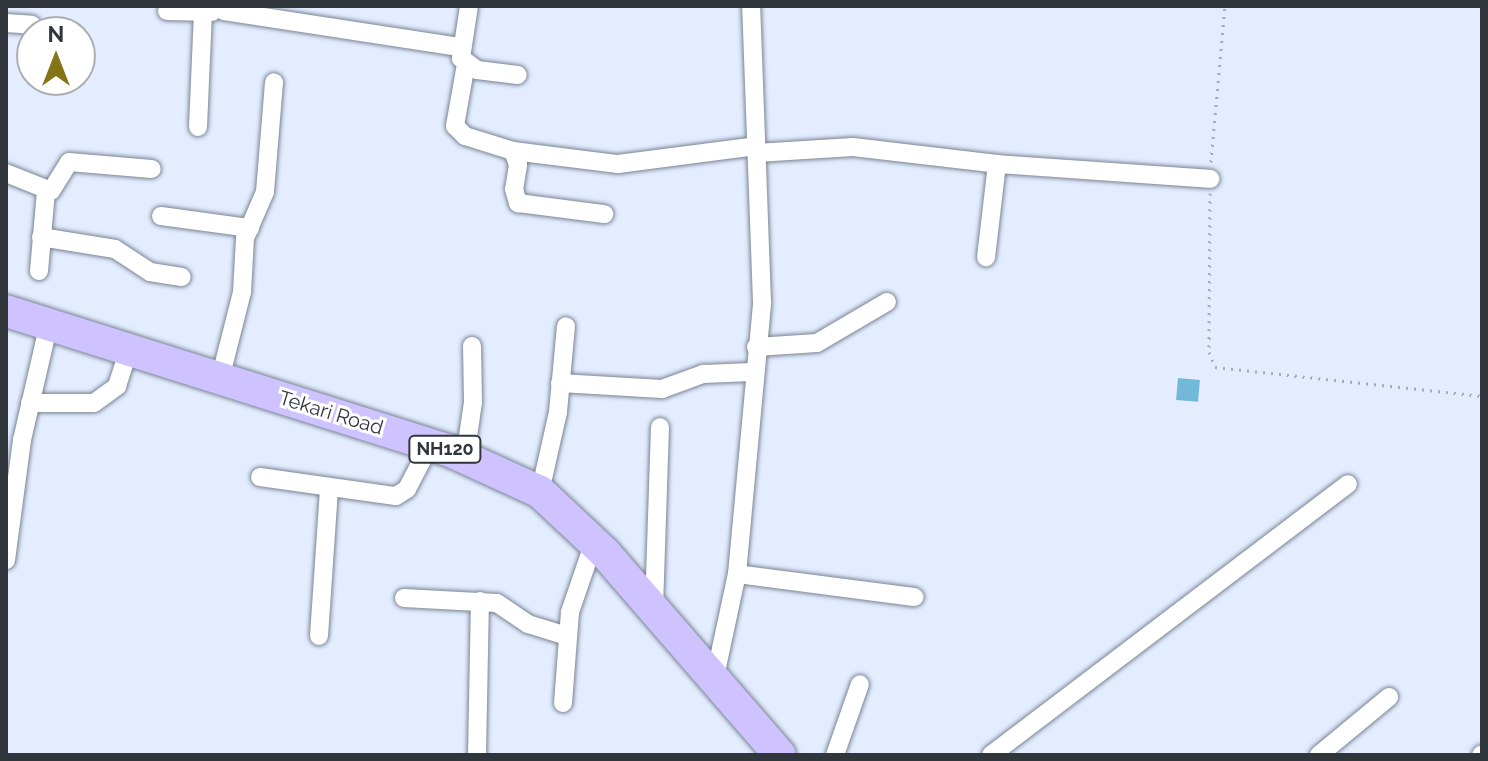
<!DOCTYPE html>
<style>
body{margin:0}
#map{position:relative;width:1488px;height:761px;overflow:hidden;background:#e3edff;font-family:Raleway,sans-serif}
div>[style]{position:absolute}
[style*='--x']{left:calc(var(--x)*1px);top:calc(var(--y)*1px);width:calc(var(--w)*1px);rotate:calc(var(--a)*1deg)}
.building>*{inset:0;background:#72b9d9;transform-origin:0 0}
.path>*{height:3px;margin-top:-1.5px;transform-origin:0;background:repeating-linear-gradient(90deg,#a3abb9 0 2px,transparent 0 8px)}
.roads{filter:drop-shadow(0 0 2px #7a8493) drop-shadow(0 0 2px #7a8493)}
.street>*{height:18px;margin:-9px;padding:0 9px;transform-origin:9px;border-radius:9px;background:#fff}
.highway>*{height:32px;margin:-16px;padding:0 16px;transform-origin:16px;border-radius:16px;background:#cec2ff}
span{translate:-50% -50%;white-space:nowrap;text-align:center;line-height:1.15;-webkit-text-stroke:6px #fff;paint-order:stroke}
.shield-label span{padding:2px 6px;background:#fff;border:2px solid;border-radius:6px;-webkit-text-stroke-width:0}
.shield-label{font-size:18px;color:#31353c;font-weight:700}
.street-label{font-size:20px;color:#31353c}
.frame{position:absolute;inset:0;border:8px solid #31353c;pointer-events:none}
.north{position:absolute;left:16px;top:16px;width:80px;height:80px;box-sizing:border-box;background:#fff;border:2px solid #adaeb1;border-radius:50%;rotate:0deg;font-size:22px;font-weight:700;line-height:32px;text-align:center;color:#31353c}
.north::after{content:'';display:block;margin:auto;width:28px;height:36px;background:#837417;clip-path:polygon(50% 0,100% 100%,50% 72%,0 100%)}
</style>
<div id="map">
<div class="building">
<div style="left:1178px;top:378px;width:22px;height:22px;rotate:5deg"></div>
</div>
<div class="path">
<div style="--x:1211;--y:162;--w:157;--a:-84.9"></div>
<div style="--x:1210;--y:193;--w:159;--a:90.4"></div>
<div style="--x:1209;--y:352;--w:16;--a:68"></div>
<div style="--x:1215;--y:367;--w:269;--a:6.2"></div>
</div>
<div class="roads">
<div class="street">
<div style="--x:469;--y:6;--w:53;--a:98.7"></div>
<div style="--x:461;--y:58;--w:20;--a:37"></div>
<div style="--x:477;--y:70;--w:41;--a:7"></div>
<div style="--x:167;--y:11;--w:45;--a:1.3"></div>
<div style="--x:224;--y:11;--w:238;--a:8.7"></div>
<div style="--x:6;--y:23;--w:26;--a:4"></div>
<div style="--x:466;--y:64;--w:63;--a:100.1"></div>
<div style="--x:455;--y:126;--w:14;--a:45"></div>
<div style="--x:465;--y:136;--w:50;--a:17.4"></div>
<div style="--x:513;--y:151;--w:15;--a:70"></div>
<div style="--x:518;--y:165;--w:24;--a:99"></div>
<div style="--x:514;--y:189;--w:15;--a:74"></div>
<div style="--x:518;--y:203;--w:87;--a:7.3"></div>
<div style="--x:198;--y:127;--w:115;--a:-87.5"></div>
<div style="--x:513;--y:151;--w:106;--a:7.1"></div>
<div style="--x:618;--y:164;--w:139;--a:-7.4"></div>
<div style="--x:756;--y:153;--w:97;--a:-3.5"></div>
<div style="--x:853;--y:147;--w:145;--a:6.7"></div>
<div style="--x:997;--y:164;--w:94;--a:96.7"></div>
<div style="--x:997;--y:164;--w:214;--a:4"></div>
<div style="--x:6;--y:173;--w:48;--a:21.8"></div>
<div style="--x:51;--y:191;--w:34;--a:-58"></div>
<div style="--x:69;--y:162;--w:83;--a:4.8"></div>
<div style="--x:161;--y:216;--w:90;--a:7.7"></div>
<div style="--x:41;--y:237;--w:75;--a:9.2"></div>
<div style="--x:115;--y:249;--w:42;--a:33.3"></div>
<div style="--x:150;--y:272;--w:32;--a:9"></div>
<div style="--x:39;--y:271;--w:80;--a:-85"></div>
<div style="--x:756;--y:347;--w:61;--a:-3.8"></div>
<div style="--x:817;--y:343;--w:81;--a:-30.4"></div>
<div style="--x:220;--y:379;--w:90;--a:-75.8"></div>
<div style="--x:242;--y:292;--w:54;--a:-86.8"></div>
<div style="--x:245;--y:238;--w:50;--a:-66.5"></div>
<div style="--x:265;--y:192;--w:110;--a:-85.3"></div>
<div style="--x:560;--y:383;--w:102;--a:3.4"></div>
<div style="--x:662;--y:389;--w:44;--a:-20.1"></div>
<div style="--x:703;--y:374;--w:49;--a:-2.3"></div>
<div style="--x:30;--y:403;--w:64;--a:0"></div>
<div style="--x:94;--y:403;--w:29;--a:-36"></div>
<div style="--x:117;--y:386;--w:35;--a:-72"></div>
<div style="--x:465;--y:457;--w:56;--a:-81.7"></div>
<div style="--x:473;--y:402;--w:56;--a:-91"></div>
<div style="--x:260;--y:477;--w:137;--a:8"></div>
<div style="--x:396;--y:496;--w:13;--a:-32"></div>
<div style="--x:407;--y:489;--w:50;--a:-62.4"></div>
<div style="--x:540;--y:492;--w:82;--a:-77.3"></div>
<div style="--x:558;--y:412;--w:86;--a:-84.7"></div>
<div style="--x:6;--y:560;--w:121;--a:-82.4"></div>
<div style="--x:22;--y:440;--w:116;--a:-77"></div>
<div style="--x:737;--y:574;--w:179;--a:7.4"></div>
<div style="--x:404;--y:598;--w:93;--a:3.1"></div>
<div style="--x:497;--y:603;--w:37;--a:34"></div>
<div style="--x:528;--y:624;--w:41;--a:17.1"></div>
<div style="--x:654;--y:608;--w:181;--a:-88.1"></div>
<div style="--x:319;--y:636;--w:147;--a:-86.1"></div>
<div style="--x:714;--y:681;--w:109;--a:-77.9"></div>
<div style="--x:737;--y:574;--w:273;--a:-84.7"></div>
<div style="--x:762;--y:302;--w:296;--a:-92.1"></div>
<div style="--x:563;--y:703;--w:91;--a:-85.6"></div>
<div style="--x:570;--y:612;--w:74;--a:-71.1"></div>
<div style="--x:477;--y:755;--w:154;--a:-88.9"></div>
<div style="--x:835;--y:755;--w:75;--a:-70.6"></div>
<div style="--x:991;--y:755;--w:448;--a:-37.2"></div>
<div style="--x:1319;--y:755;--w:91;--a:-39.6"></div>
<div style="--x:1481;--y:755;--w:1;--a:-45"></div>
</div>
<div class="highway">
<div style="--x:6;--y:311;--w:463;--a:17.5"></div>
<div style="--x:448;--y:450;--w:101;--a:24.5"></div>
<div style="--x:540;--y:492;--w:89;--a:43.2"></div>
<div style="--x:605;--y:553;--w:267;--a:49.1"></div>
</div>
</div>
<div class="shield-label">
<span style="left:445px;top:449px">NH120</span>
</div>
<div class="street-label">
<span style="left:331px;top:413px;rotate:17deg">Tekari Road</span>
</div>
<div class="frame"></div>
<div class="north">N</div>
</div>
